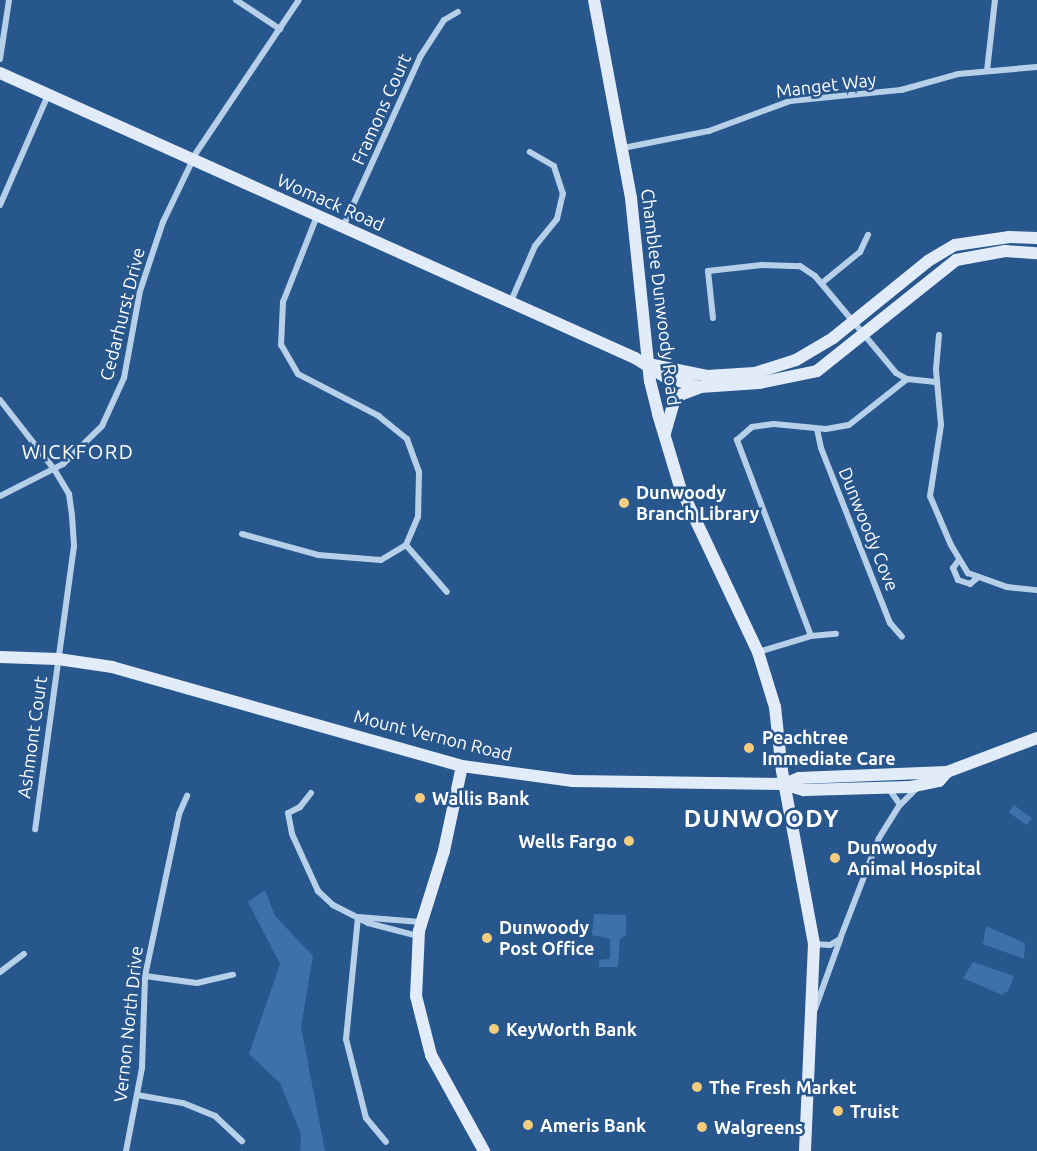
<!DOCTYPE html>
<style>
body{margin:0}
#map{position:relative;width:1037px;height:1151px;overflow:hidden;background:#28578d;font-family:Ubuntu,sans-serif}
div>[style]{position:absolute}
[style*='--x']{left:calc(var(--x)*1px);top:calc(var(--y)*1px);width:calc(var(--w)*1px);rotate:calc(var(--a)*1deg)}
.green>*{inset:0;background:#3c71a9;transform-origin:0 0}
.street>*{height:6px;margin:-3px;padding:0 3px;transform-origin:3px;border-radius:3px;background:#b7d0ea}
.secondary>*{height:12px;margin:-6px;padding:0 6px;transform-origin:6px;border-radius:6px;background:#e2ecf9}
.dots>*{width:16px;height:16px;translate:-50% -50%;box-sizing:border-box;border:3px solid #28578d;border-radius:50%}
span{translate:-50% -50%;white-space:nowrap;text-align:center;line-height:1.15;-webkit-text-stroke:5px #28578d;paint-order:stroke}
.street-label{font-size:18px;color:#fff}
.poi-label{font-size:18px;color:#fff;font-weight:700}
.left{translate:0 -50%;text-align:left}
.right{translate:-100% -50%;text-align:right}
.neighbourhood-label{font-size:20px;color:#fff;letter-spacing:1.5px}
.district-label{font-size:24px;color:#fff;font-weight:700;letter-spacing:1.5px}
</style>
<div id="map">
<div class="green">
<div style="left:1014px;top:805px;width:22px;height:9px;rotate:36deg"></div>
<div style="clip-path:polygon(265px 890px,275px 916px,313px 956px,301px 1027px,325px 1151px,300px 1151px,301px 1134px,280px 1083px,249px 1054px,280px 964px,248px 902px)"></div>
<div style="clip-path:polygon(594px 914px,626px 915px,626px 935px,620px 939px,618px 967px,599px 967px,599px 960px,610px 959px,610px 939px,592px 935px)"></div>
<div style="clip-path:polygon(986px 926px,1025px 943px,1024px 959px,983px 944px)"></div>
<div style="clip-path:polygon(973px 962px,1014px 976px,1009px 990px,1002px 995px,963px 978px)"></div>
</div>
<div class="street">
<div style="--x:236;--y:0;--w:53;--a:33.4"></div>
<div style="--x:0;--y:59;--w:60;--a:-81.3"></div>
<div style="--x:987;--y:71;--w:71;--a:-83.6"></div>
<div style="--x:623;--y:148;--w:88;--a:-11.2"></div>
<div style="--x:709;--y:131;--w:86;--a:-20.3"></div>
<div style="--x:790;--y:101;--w:112;--a:-5.7"></div>
<div style="--x:901;--y:90;--w:59;--a:-15.7"></div>
<div style="--x:958;--y:74;--w:79;--a:-5.1"></div>
<div style="--x:0;--y:205;--w:120;--a:-66.4"></div>
<div style="--x:343;--y:227;--w:187;--a:-65.6"></div>
<div style="--x:420;--y:57;--w:44;--a:-57"></div>
<div style="--x:444;--y:20;--w:16;--a:-30"></div>
<div style="--x:822;--y:283;--w:49;--a:-39.2"></div>
<div style="--x:860;--y:252;--w:19;--a:-65"></div>
<div style="--x:511;--y:301;--w:60;--a:-66.4"></div>
<div style="--x:535;--y:246;--w:35;--a:-51"></div>
<div style="--x:557;--y:219;--w:26;--a:-77"></div>
<div style="--x:563;--y:194;--w:29;--a:-108"></div>
<div style="--x:554;--y:166;--w:28;--a:-150"></div>
<div style="--x:713;--y:318;--w:47;--a:-96.1"></div>
<div style="--x:708;--y:271;--w:54;--a:-6.3"></div>
<div style="--x:762;--y:265;--w:38;--a:2"></div>
<div style="--x:800;--y:266;--w:18;--a:34"></div>
<div style="--x:815;--y:276;--w:126;--a:50.1"></div>
<div style="--x:896;--y:373;--w:13;--a:29"></div>
<div style="--x:907;--y:379;--w:29;--a:6"></div>
<div style="--x:939;--y:335;--w:35;--a:95"></div>
<div style="--x:936;--y:370;--w:55;--a:84.8"></div>
<div style="--x:941;--y:425;--w:72;--a:98.8"></div>
<div style="--x:930;--y:496;--w:53;--a:66.8"></div>
<div style="--x:951;--y:545;--w:33;--a:59"></div>
<div style="--x:968;--y:573;--w:41;--a:19.7"></div>
<div style="--x:1007;--y:587;--w:30;--a:6"></div>
<div style="--x:0;--y:400;--w:88;--a:52"></div>
<div style="--x:54;--y:469;--w:29;--a:59"></div>
<div style="--x:69;--y:494;--w:22;--a:82"></div>
<div style="--x:72;--y:516;--w:30;--a:86"></div>
<div style="--x:74;--y:546;--w:286;--a:97.8"></div>
<div style="--x:817;--y:429;--w:19;--a:78"></div>
<div style="--x:821;--y:448;--w:188;--a:68.5"></div>
<div style="--x:890;--y:623;--w:18;--a:49"></div>
<div style="--x:0;--y:496;--w:71;--a:-26.9"></div>
<div style="--x:63;--y:464;--w:54;--a:-44.3"></div>
<div style="--x:102;--y:426;--w:53;--a:-65.4"></div>
<div style="--x:124;--y:378;--w:88;--a:-79.6"></div>
<div style="--x:140;--y:291;--w:73;--a:-71.6"></div>
<div style="--x:163;--y:222;--w:76;--a:-64.4"></div>
<div style="--x:196;--y:153;--w:184;--a:-56.1"></div>
<div style="--x:242;--y:534;--w:79;--a:15.4"></div>
<div style="--x:318;--y:555;--w:63;--a:4.5"></div>
<div style="--x:381;--y:560;--w:29;--a:-31"></div>
<div style="--x:406;--y:545;--w:30;--a:-67"></div>
<div style="--x:418;--y:517;--w:45;--a:-88.7"></div>
<div style="--x:419;--y:472;--w:35;--a:-110"></div>
<div style="--x:407;--y:439;--w:36;--a:-141"></div>
<div style="--x:379;--y:416;--w:91;--a:-152.6"></div>
<div style="--x:298;--y:374;--w:34;--a:-120"></div>
<div style="--x:281;--y:345;--w:43;--a:-87.3"></div>
<div style="--x:283;--y:302;--w:92;--a:-68.4"></div>
<div style="--x:406;--y:545;--w:62;--a:48.9"></div>
<div style="--x:959;--y:560;--w:10;--a:127"></div>
<div style="--x:953;--y:568;--w:13;--a:67"></div>
<div style="--x:958;--y:580;--w:13;--a:18"></div>
<div style="--x:970;--y:584;--w:8;--a:-40"></div>
<div style="--x:811;--y:636;--w:210;--a:-110.7"></div>
<div style="--x:737;--y:440;--w:20;--a:-41"></div>
<div style="--x:752;--y:427;--w:22;--a:-8"></div>
<div style="--x:774;--y:424;--w:52;--a:5.5"></div>
<div style="--x:826;--y:429;--w:23;--a:-10"></div>
<div style="--x:849;--y:425;--w:74;--a:-38.4"></div>
<div style="--x:758;--y:652;--w:55;--a:-16.8"></div>
<div style="--x:811;--y:636;--w:25;--a:-5"></div>
<div style="--x:889;--y:789;--w:19;--a:55"></div>
<div style="--x:311;--y:793;--w:18;--a:128"></div>
<div style="--x:300;--y:807;--w:13;--a:153"></div>
<div style="--x:288;--y:813;--w:21;--a:79"></div>
<div style="--x:292;--y:834;--w:63;--a:65.5"></div>
<div style="--x:318;--y:891;--w:21;--a:43"></div>
<div style="--x:333;--y:905;--w:39;--a:27"></div>
<div style="--x:368;--y:923;--w:52;--a:14.6"></div>
<div style="--x:358;--y:917;--w:123;--a:95.6"></div>
<div style="--x:346;--y:1039;--w:81;--a:75.8"></div>
<div style="--x:366;--y:1118;--w:31;--a:50"></div>
<div style="--x:358;--y:917;--w:63;--a:4.5"></div>
<div style="--x:814;--y:944;--w:16;--a:4"></div>
<div style="--x:830;--y:945;--w:12;--a:-31"></div>
<div style="--x:840;--y:939;--w:108;--a:-68.9"></div>
<div style="--x:879;--y:838;--w:39;--a:-58"></div>
<div style="--x:900;--y:805;--w:25;--a:-45"></div>
<div style="--x:0;--y:972;--w:30;--a:-37"></div>
<div style="--x:145;--y:976;--w:52;--a:7.7"></div>
<div style="--x:197;--y:983;--w:37;--a:-13"></div>
<div style="--x:815;--y:1009;--w:73;--a:-70.1"></div>
<div style="--x:137;--y:1095;--w:47;--a:9.9"></div>
<div style="--x:183;--y:1103;--w:35;--a:22"></div>
<div style="--x:215;--y:1116;--w:37;--a:43"></div>
<div style="--x:126;--y:1151;--w:85;--a:-79.1"></div>
<div style="--x:142;--y:1068;--w:92;--a:-88.1"></div>
<div style="--x:145;--y:976;--w:166;--a:-78.1"></div>
<div style="--x:179;--y:814;--w:20;--a:-66"></div>
</div>
<div class="secondary">
<div style="--x:594;--y:0;--w:201;--a:79.4"></div>
<div style="--x:631;--y:198;--w:184;--a:84.1"></div>
<div style="--x:650;--y:381;--w:34;--a:76"></div>
<div style="--x:658;--y:414;--w:76;--a:73.2"></div>
<div style="--x:680;--y:487;--w:183;--a:64.7"></div>
<div style="--x:758;--y:652;--w:58;--a:72.8"></div>
<div style="--x:775;--y:707;--w:64;--a:83.8"></div>
<div style="--x:782;--y:771;--w:176;--a:79.5"></div>
<div style="--x:814;--y:944;--w:207;--a:92.5"></div>
<div style="--x:0;--y:73;--w:696;--a:24.17"></div>
<div style="--x:635;--y:358;--w:36;--a:32"></div>
<div style="--x:665;--y:377;--w:36;--a:16"></div>
<div style="--x:700;--y:387;--w:59;--a:-3.9"></div>
<div style="--x:759;--y:383;--w:59;--a:-11.7"></div>
<div style="--x:817;--y:371;--w:178;--a:-38.6"></div>
<div style="--x:956;--y:260;--w:50;--a:-10.4"></div>
<div style="--x:1005;--y:251;--w:32;--a:4"></div>
<div style="--x:653;--y:365;--w:55;--a:11.5"></div>
<div style="--x:707;--y:376;--w:48;--a:-3.6"></div>
<div style="--x:755;--y:373;--w:43;--a:-17.6"></div>
<div style="--x:796;--y:360;--w:43;--a:-30.7"></div>
<div style="--x:833;--y:338;--w:122;--a:-39"></div>
<div style="--x:928;--y:261;--w:31;--a:-31"></div>
<div style="--x:955;--y:245;--w:55;--a:-8.4"></div>
<div style="--x:1009;--y:237;--w:28;--a:2"></div>
<div style="--x:665;--y:433;--w:37;--a:-74"></div>
<div style="--x:675;--y:397;--w:26;--a:-21"></div>
<div style="--x:0;--y:657;--w:58;--a:2"></div>
<div style="--x:58;--y:659;--w:55;--a:8.4"></div>
<div style="--x:112;--y:667;--w:364;--a:15.8"></div>
<div style="--x:462;--y:766;--w:112;--a:7.7"></div>
<div style="--x:573;--y:781;--w:211;--a:0.8"></div>
<div style="--x:784;--y:784;--w:16;--a:-22"></div>
<div style="--x:799;--y:778;--w:148;--a:-2.3"></div>
<div style="--x:947;--y:772;--w:96;--a:-20.7"></div>
<div style="--x:462;--y:766;--w:87;--a:102"></div>
<div style="--x:444;--y:851;--w:84;--a:107.4"></div>
<div style="--x:419;--y:931;--w:65;--a:92.6"></div>
<div style="--x:416;--y:996;--w:61;--a:75.7"></div>
<div style="--x:431;--y:1055;--w:110;--a:61.1"></div>
<div style="--x:784;--y:784;--w:21;--a:17"></div>
<div style="--x:804;--y:790;--w:106;--a:-1.6"></div>
<div style="--x:910;--y:787;--w:30;--a:-12"></div>
<div style="--x:939;--y:781;--w:12;--a:-48"></div>
</div>
<div class="dots">
<div style="left:624px;top:503px;background:#f2cd7d"></div>
<div style="left:749px;top:748px;background:#f2cd7d"></div>
<div style="left:420px;top:798px;background:#f2cd7d"></div>
<div style="left:629px;top:841px;background:#f2cd7d"></div>
<div style="left:835px;top:858px;background:#f2cd7d"></div>
<div style="left:487px;top:938px;background:#f2cd7d"></div>
<div style="left:494px;top:1029px;background:#f2cd7d"></div>
<div style="left:697px;top:1087px;background:#f2cd7d"></div>
<div style="left:838px;top:1111px;background:#f2cd7d"></div>
<div style="left:528px;top:1125px;background:#f2cd7d"></div>
<div style="left:702px;top:1127px;background:#f2cd7d"></div>
</div>
<div class="street-label">
<span style="left:826px;top:85px;rotate:-7deg">Manget Way</span>
<span style="left:381px;top:109px;rotate:-66deg">Framons Court</span>
<span style="left:331px;top:202px;rotate:24deg">Womack Road</span>
<span style="left:661px;top:297px;rotate:83deg">Chamblee Dunwoody Road</span>
<span style="left:122px;top:314px;rotate:-76deg">Cedarhurst Drive</span>
<span style="left:869px;top:529px;rotate:68deg">Dunwoody Cove</span>
<span style="left:433px;top:735px;rotate:14deg">Mount Vernon Road</span>
<span style="left:32px;top:737px;rotate:-82deg">Ashmont Court</span>
<span style="left:128px;top:1024px;rotate:-84deg">Vernon North Drive</span>
</div>
<div class="poi-label">
<span class="left" style="left:636px;top:503px">Dunwoody<br>Branch Library</span>
<span class="left" style="left:762px;top:748px">Peachtree<br>Immediate Care</span>
<span class="left" style="left:432px;top:798px">Wallis Bank</span>
<span class="right" style="left:617px;top:841px">Wells Fargo</span>
<span class="left" style="left:847px;top:858px">Dunwoody<br>Animal Hospital</span>
<span class="left" style="left:499px;top:938px">Dunwoody<br>Post Office</span>
<span class="left" style="left:506px;top:1029px">KeyWorth Bank</span>
<span class="left" style="left:709px;top:1087px">The Fresh Market</span>
<span class="left" style="left:850px;top:1111px">Truist</span>
<span class="left" style="left:540px;top:1125px">Ameris Bank</span>
<span class="left" style="left:714px;top:1127px">Walgreens</span>
</div>
<div class="neighbourhood-label">
<span style="left:78px;top:451px">WICKFORD</span>
</div>
<div class="district-label">
<span style="left:762px;top:819px">DUNWOODY</span>
</div>
</div>
